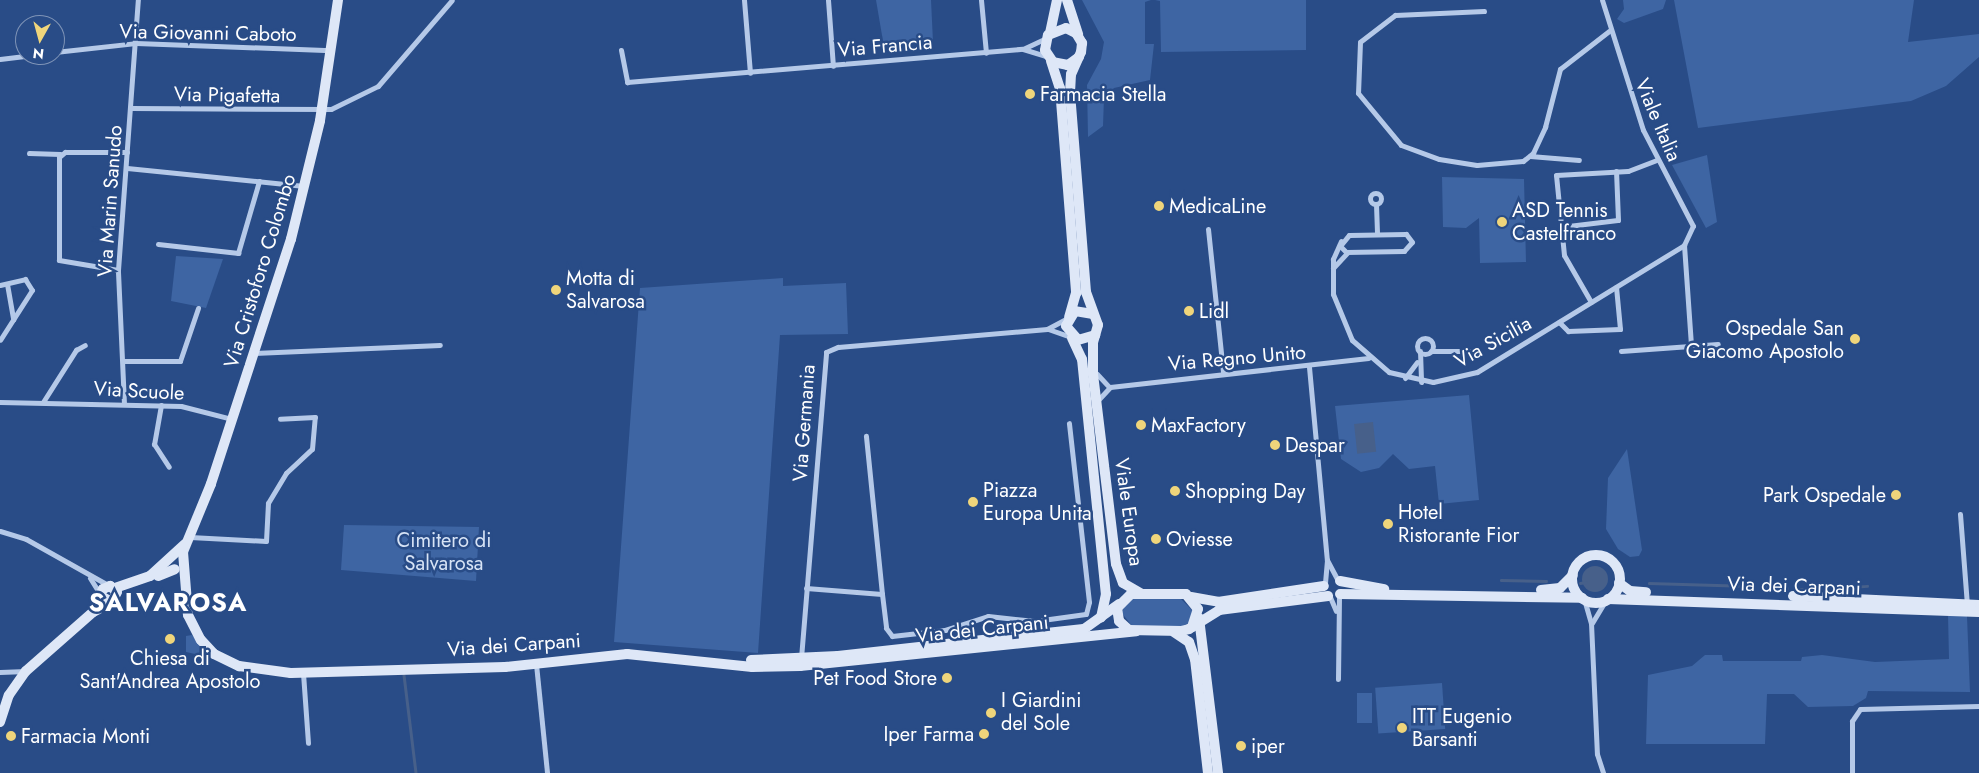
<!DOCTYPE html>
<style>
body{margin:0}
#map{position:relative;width:1979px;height:773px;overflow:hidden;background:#294c87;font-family:Jost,sans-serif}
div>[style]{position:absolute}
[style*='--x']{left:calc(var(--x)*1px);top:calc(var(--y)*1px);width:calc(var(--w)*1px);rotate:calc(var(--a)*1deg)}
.green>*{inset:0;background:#3e65a3;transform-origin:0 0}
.water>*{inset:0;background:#47608a;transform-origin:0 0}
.round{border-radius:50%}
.stream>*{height:2.5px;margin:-1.25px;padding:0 1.25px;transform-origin:1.25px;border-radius:1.25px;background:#47608a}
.street>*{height:5px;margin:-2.5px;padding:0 2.5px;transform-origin:2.5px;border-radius:2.5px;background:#b5c9e8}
.street>.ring{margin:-2.5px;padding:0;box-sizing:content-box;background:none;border:5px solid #b5c9e8;border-radius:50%}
.secondary>*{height:10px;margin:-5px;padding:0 5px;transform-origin:5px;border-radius:5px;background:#dee7f7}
.secondary>.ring{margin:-5px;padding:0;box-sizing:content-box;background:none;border:10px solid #dee7f7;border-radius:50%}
.dots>*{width:14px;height:14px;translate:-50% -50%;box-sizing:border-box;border:2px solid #294c87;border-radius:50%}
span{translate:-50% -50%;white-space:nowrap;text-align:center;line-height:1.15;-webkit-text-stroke:5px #294c87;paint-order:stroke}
.street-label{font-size:20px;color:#fff}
.poi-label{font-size:20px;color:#fff}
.left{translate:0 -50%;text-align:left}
.right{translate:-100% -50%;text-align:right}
.park-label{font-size:20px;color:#d8e4f6}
.district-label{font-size:25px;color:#fff;font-weight:700;letter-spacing:1px}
.north{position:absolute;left:15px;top:15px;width:50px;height:50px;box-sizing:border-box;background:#294c87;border:1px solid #7f94b7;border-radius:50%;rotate:187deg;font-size:14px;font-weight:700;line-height:20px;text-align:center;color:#fff}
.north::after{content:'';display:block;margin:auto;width:18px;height:22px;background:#efd57b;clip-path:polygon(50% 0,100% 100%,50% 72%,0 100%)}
</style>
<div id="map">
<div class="green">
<div style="clip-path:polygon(876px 0,931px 0,933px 42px,884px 47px)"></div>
<div style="clip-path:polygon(1082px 0,1151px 0,1145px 2px,1145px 44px,1154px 44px,1150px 80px,1114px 88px,1104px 98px,1103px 126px,1088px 137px,1087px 85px,1101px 59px,1104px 42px)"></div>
<div style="clip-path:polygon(1155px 0,1306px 0,1306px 50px,1161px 52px,1160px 1px)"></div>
<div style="clip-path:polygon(1623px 0,1666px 0,1663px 9px,1624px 23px,1617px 19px,1624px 9px)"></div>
<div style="clip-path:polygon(1674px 0,1914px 0,1908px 42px,1979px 34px,1979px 57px,1946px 86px,1911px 101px,1698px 128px)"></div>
<div style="clip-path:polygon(1707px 155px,1717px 222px,1706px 228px,1672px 165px)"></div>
<div style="clip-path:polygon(1442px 177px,1524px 179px,1526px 262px,1480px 263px,1479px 218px,1466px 228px,1443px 227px)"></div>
<div style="clip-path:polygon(176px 256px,223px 259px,206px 308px,171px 301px)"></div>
<div style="clip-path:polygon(783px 278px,783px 286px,846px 283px,848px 334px,780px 335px,758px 653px,614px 642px,640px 288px)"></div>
<div style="clip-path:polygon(1469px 395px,1479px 500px,1439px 504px,1435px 466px,1409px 469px,1393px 454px,1379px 468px,1361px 472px,1341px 459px,1335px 406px)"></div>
<div style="clip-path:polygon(1627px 449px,1642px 550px,1639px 556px,1630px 557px,1618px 549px,1606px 529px,1608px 478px)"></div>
<div style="clip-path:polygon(344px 525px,479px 527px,476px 581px,341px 570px)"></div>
<div style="clip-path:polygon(1131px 599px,1181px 599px,1193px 611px,1189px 623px,1180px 627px,1132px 626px,1121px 612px)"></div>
<div style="clip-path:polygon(1948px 615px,1967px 616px,1970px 692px,1868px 691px,1866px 698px,1853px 706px,1808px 707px,1794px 694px,1767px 694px,1765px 744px,1646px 744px,1648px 675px,1692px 666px,1705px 655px,1722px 655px,1723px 661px,1801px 661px,1802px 657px,1822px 655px,1875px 662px,1949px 659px)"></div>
<div style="clip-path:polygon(192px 635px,209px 656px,209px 657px,186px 652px,186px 636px)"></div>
<div style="left:1442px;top:683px;width:46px;height:67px;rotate:86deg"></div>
<div style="left:1357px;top:693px;width:15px;height:30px"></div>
</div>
<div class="water">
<div style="left:1373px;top:422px;width:30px;height:19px;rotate:84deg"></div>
<div class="round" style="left:1582px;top:566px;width:26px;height:26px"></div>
</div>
<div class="stream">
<div style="--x:1501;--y:580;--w:45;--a:1.3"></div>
<div style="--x:1580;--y:583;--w:6;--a:-9"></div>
<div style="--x:1649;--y:583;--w:101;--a:1.7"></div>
<div style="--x:1765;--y:587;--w:22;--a:3"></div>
<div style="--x:1837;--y:588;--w:30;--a:-4"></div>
<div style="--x:1798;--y:589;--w:31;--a:0"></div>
<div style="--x:404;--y:675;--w:99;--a:83"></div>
</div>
<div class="street">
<div style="--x:744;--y:0;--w:73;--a:85.3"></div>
<div style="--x:828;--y:0;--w:66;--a:85.7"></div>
<div style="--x:981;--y:0;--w:53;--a:84.6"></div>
<div style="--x:1484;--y:11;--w:89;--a:177.4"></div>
<div style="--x:1395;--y:15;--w:44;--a:142.4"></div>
<div style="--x:1360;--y:42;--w:51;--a:92.2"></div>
<div style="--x:1358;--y:93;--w:67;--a:50.4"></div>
<div style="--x:1401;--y:145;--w:40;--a:20.2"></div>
<div style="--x:1439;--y:159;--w:38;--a:9"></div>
<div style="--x:1477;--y:165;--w:46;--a:-5"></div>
<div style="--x:1523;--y:161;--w:13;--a:-39"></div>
<div style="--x:1533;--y:153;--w:29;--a:-65"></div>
<div style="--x:1545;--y:127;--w:60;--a:-75.5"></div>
<div style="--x:1560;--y:69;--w:62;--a:-37.8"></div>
<div style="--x:1025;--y:48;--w:23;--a:-25"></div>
<div style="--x:621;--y:50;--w:33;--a:79"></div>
<div style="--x:627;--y:82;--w:397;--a:-4.8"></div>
<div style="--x:1023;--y:49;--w:24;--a:17"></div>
<div style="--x:55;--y:52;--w:81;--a:-6.3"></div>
<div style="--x:136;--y:43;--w:195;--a:2.1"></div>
<div style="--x:0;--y:59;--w:31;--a:-7"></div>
<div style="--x:131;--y:108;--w:200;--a:0.3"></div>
<div style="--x:331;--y:109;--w:52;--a:-26.1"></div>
<div style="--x:378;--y:86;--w:113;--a:-49.3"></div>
<div style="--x:29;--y:153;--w:31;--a:2"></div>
<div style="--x:1530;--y:156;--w:49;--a:4.7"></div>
<div style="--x:127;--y:168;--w:178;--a:5.8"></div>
<div class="ring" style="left:1370.5px;top:193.5px;width:6px;height:6px"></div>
<div style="--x:1376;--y:204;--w:30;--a:88"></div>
<div style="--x:1560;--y:227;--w:58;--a:-6.9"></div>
<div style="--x:1618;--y:220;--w:49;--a:-92.3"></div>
<div style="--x:1208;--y:229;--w:144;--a:84"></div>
<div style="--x:1406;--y:234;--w:10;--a:53"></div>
<div style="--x:1412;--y:242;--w:12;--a:132"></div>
<div style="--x:1404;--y:251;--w:58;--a:179"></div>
<div style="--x:1346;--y:252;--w:8;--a:-135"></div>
<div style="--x:1340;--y:246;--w:14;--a:-51"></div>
<div style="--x:1349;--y:235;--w:57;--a:-1"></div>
<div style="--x:1341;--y:241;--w:20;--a:114"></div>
<div style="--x:1333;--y:259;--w:35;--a:90"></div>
<div style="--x:1333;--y:294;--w:50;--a:67.6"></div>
<div style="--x:1352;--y:340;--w:49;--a:40.9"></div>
<div style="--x:1389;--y:372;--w:45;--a:12.8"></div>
<div style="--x:1433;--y:382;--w:45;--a:-12.8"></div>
<div style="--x:1477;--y:372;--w:243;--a:-31.5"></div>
<div style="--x:1684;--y:245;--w:21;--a:-65"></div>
<div style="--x:1693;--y:226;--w:108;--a:-117.5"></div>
<div style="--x:1643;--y:130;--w:136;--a:-107.5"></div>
<div style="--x:158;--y:244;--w:81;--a:6.4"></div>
<div style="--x:238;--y:253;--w:75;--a:-73.7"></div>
<div style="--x:1684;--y:245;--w:101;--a:86"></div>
<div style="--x:1333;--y:268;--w:21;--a:-47"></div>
<div style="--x:118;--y:270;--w:60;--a:-170.4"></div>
<div style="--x:59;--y:260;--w:103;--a:-90"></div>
<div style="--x:59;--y:157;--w:8;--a:-40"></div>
<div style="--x:65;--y:152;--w:62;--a:0"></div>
<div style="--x:7;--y:284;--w:36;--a:80"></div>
<div style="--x:0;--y:285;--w:26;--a:-13"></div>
<div style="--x:25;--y:279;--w:13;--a:58"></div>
<div style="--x:32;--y:290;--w:59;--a:122.6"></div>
<div style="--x:1591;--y:302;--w:54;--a:-119.9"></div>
<div style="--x:1564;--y:255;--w:80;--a:-95.7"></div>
<div style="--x:1556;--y:175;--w:72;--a:-3.2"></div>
<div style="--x:1628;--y:171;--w:30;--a:-21"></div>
<div style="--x:1559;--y:322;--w:13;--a:45"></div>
<div style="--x:1568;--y:331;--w:52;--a:-2.2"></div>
<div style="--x:1620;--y:329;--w:42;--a:-95.4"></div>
<div style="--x:1048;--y:329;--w:24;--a:19"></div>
<div class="ring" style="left:1417px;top:338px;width:11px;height:11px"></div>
<div style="--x:1420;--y:351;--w:31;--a:88"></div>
<div style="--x:1431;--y:351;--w:41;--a:0"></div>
<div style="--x:1621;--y:351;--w:97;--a:-4.1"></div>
<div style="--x:254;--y:353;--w:186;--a:-2.5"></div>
<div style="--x:123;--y:361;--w:57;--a:0"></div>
<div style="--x:180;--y:361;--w:56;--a:-71.2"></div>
<div style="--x:1309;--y:367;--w:194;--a:84.7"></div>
<div style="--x:1327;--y:560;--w:23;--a:95"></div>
<div style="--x:1097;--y:374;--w:18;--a:47"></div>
<div style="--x:1405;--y:378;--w:20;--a:-53"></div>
<div style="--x:1099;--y:399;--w:16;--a:-47"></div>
<div style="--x:1110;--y:387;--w:260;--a:-6.4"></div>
<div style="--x:0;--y:402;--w:181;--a:1.3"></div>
<div style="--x:181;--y:406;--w:53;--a:14.3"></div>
<div style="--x:43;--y:402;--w:62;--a:-57.6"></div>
<div style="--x:76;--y:350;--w:10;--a:-29"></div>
<div style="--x:124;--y:404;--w:134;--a:-92.6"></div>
<div style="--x:118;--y:270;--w:271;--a:-85.8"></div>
<div style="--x:161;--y:405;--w:40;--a:100"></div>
<div style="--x:154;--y:444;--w:27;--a:57"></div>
<div style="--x:1960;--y:514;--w:91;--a:85.6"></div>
<div style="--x:0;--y:531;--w:27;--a:17"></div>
<div style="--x:26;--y:539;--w:94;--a:29.3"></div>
<div style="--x:190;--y:537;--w:76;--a:3"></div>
<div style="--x:266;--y:541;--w:38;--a:-87"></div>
<div style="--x:268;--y:503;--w:35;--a:-59"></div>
<div style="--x:286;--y:473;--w:35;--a:-43"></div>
<div style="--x:312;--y:449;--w:32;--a:-85"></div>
<div style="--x:315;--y:417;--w:35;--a:177"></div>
<div style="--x:1327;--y:560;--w:21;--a:62"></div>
<div style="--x:90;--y:578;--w:19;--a:58"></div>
<div style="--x:806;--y:588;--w:76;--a:4.5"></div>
<div style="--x:882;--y:594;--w:159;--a:-95.8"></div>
<div style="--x:882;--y:594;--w:34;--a:83"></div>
<div style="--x:886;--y:628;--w:10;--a:53"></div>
<div style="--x:892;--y:636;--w:53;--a:-6.5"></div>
<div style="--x:945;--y:630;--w:45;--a:-18"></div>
<div style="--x:988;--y:616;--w:47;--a:6.1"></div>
<div style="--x:1035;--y:621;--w:51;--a:-7.8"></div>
<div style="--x:1086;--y:614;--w:12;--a:-76"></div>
<div style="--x:1089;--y:602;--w:180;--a:-96.4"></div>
<div style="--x:1330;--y:597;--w:15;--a:67"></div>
<div style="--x:1584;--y:599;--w:25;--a:74"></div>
<div style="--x:1591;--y:623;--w:131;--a:87.4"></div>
<div style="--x:1597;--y:754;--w:20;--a:72"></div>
<div style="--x:1592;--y:623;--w:26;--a:-59"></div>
<div style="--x:801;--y:658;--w:307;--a:-85.3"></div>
<div style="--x:826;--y:352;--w:13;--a:-23"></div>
<div style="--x:838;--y:347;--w:210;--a:-4.9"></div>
<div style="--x:1047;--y:329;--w:24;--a:-28"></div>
<div style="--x:536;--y:664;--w:110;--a:84.2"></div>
<div style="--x:0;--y:672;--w:26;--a:-2"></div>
<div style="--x:303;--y:673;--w:70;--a:85.9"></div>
<div style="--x:1338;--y:679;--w:84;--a:-89.3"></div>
<div style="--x:1852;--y:773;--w:52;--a:-90"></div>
<div style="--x:1852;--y:721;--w:14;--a:-56"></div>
<div style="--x:1860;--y:709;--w:119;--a:-1.4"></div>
</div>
<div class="secondary">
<div style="--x:338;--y:0;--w:122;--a:98.5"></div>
<div style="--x:320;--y:121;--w:122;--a:103.8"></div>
<div style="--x:291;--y:239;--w:258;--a:108.1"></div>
<div style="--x:211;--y:484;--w:74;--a:112.4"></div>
<div style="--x:183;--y:552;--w:63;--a:85.5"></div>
<div style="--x:188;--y:615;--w:28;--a:63"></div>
<div style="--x:201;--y:640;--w:19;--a:47"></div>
<div style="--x:214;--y:654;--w:28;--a:26"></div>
<div style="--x:239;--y:666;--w:52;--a:7.7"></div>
<div style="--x:291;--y:673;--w:214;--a:-1.6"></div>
<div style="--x:505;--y:667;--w:123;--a:-6.1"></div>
<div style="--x:627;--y:654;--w:126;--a:5.9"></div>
<div style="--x:752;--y:667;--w:48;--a:-1.2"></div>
<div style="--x:800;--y:666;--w:338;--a:-5.9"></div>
<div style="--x:1067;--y:0;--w:36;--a:72"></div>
<div style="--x:1050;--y:33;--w:34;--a:-78"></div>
<div style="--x:1079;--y:57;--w:14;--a:144"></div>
<div style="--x:1068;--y:65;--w:15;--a:-169"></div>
<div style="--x:1053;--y:62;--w:14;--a:-124"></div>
<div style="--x:1045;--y:50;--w:15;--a:-79"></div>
<div style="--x:1048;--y:35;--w:19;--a:-21"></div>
<div style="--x:1066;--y:28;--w:11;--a:27"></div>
<div style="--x:1076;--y:33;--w:12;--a:59"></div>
<div style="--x:1082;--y:43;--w:9;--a:96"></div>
<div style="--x:1081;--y:52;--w:24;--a:114"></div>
<div style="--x:1071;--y:74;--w:19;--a:93"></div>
<div style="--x:1070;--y:93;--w:200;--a:85.4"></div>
<div style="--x:1086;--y:292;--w:35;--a:70"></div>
<div style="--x:1098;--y:325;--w:18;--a:106"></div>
<div style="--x:1093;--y:342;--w:32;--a:90"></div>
<div style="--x:1093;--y:374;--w:191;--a:83.1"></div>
<div style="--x:1116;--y:564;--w:20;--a:70"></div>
<div style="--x:1123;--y:583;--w:22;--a:30"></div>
<div style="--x:1051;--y:61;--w:28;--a:72"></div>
<div style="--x:1060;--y:88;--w:206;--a:85.5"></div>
<div style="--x:1076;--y:293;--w:25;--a:106"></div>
<div style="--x:1093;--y:314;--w:18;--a:-171"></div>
<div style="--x:1075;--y:311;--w:17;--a:121"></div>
<div style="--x:1066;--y:326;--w:18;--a:49"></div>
<div style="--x:1078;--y:340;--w:18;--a:-16"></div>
<div style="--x:1072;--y:338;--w:23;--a:65"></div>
<div style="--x:1082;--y:359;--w:236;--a:84.2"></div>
<div style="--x:1106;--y:594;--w:24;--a:102"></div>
<div class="ring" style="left:1572px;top:555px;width:38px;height:38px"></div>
<div style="--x:158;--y:576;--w:18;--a:-22"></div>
<div style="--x:1340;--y:581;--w:45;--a:10.3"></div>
<div style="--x:1619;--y:583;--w:14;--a:36"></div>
<div style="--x:1630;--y:591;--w:16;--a:4"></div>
<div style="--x:115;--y:588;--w:37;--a:-19"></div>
<div style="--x:150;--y:576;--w:47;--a:-42.4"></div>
<div style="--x:1541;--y:590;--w:19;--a:-6"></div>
<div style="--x:1560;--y:588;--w:18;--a:-45"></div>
<div style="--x:1340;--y:594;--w:242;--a:0.9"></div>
<div style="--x:1793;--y:596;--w:186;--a:2.8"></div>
<div style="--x:1191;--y:597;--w:27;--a:10"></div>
<div style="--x:1218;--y:602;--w:107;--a:-8.6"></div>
<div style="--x:1608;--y:599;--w:371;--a:2"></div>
<div style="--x:94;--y:610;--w:23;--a:-67"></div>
<div style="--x:103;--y:589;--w:8;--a:-23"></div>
<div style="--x:110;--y:586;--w:9;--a:41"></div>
<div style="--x:117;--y:592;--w:11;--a:117"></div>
<div style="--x:112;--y:602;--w:11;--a:-153"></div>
<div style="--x:1199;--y:618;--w:156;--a:83"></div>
<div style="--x:1192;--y:627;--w:19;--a:-72"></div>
<div style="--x:1198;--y:609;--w:19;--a:-129"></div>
<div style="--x:1186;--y:594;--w:55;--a:180"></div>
<div style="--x:1131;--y:594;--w:20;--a:135"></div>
<div style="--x:1117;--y:608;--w:13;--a:81"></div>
<div style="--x:1119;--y:621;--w:13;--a:42"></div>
<div style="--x:1129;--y:630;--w:52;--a:1.1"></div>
<div style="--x:1181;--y:631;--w:8;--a:-14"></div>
<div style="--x:1189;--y:629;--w:36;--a:-32"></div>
<div style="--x:1219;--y:610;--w:110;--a:-7.3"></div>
<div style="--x:1174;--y:632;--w:18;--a:34"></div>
<div style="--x:1189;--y:642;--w:18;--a:71"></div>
<div style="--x:1195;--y:659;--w:115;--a:83.5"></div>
<div style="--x:751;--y:660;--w:87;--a:-2.6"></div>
<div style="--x:838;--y:656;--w:247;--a:-6.3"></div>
<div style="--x:1084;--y:629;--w:43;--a:-35.5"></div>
<div style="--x:0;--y:722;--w:28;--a:-72"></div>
<div style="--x:9;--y:695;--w:29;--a:-55"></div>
<div style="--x:26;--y:671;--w:89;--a:-41.4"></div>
<div style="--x:93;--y:612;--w:19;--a:-28"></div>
</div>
<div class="dots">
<div style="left:1030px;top:94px;background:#efd57b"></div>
<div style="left:1159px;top:206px;background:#efd57b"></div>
<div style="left:1502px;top:222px;background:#efd57b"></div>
<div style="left:556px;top:290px;background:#efd57b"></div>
<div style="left:1189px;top:311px;background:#efd57b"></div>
<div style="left:1855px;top:339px;background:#efd57b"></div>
<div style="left:1141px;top:425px;background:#efd57b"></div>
<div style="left:1275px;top:445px;background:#efd57b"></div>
<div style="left:1175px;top:491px;background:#efd57b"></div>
<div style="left:1896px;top:495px;background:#efd57b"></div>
<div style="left:973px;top:502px;background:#efd57b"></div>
<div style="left:1388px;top:524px;background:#efd57b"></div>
<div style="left:1156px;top:539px;background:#efd57b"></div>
<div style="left:170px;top:639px;background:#efd57b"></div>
<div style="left:947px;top:678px;background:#efd57b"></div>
<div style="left:991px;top:713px;background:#efd57b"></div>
<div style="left:1402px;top:728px;background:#efd57b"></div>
<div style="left:984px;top:734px;background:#efd57b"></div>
<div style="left:11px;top:736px;background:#efd57b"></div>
<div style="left:1241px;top:746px;background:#efd57b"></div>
</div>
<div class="street-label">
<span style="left:208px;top:33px;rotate:1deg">Via Giovanni Caboto</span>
<span style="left:885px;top:46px;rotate:-5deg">Via Francia</span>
<span style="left:227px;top:95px;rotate:1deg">Via Pigafetta</span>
<span style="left:1658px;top:120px;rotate:67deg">Viale Italia</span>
<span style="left:110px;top:201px;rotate:-86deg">Via Marin Sanudo</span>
<span style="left:260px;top:271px;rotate:-73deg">Via Cristoforo Colombo</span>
<span style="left:1493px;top:342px;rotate:-29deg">Via Sicilia</span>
<span style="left:1237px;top:358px;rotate:-5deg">Via Regno Unito</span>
<span style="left:139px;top:391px;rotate:3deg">Via Scuole</span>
<span style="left:804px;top:423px;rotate:-86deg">Via Germania</span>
<span style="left:1129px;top:512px;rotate:82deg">Viale Europa</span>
<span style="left:1794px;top:586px;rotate:2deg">Via dei Carpani</span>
<span style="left:982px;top:629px;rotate:-6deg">Via dei Carpani</span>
<span style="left:514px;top:645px;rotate:-4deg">Via dei Carpani</span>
</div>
<div class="poi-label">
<span class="left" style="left:1040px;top:94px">Farmacia Stella</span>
<span class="left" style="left:1169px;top:206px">MedicaLine</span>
<span class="left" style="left:1512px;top:222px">ASD Tennis<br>Castelfranco</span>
<span class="left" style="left:566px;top:290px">Motta di<br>Salvarosa</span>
<span class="left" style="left:1199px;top:311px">Lidl</span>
<span class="right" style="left:1844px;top:340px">Ospedale San<br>Giacomo Apostolo</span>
<span class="left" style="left:1151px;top:425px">MaxFactory</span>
<span class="left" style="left:1285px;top:445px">Despar</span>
<span class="left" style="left:983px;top:502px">Piazza<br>Europa Unita</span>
<span class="left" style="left:1185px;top:491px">Shopping Day</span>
<span class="right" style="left:1886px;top:495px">Park Ospedale</span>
<span class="left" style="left:1398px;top:524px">Hotel<br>Ristorante Fior</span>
<span class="left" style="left:1166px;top:539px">Oviesse</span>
<span style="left:170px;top:670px">Chiesa di<br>Sant'Andrea Apostolo</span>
<span class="right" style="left:937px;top:678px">Pet Food Store</span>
<span class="left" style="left:1001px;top:712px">I Giardini<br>del Sole</span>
<span class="left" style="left:1412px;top:728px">ITT Eugenio<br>Barsanti</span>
<span class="right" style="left:974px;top:734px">Iper Farma</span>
<span class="left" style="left:21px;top:736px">Farmacia Monti</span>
<span class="left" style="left:1251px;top:746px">iper</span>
</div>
<div class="park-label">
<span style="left:444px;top:552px">Cimitero di<br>Salvarosa</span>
</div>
<div class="district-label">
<span style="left:168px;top:602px">SALVAROSA</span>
</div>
<div class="north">N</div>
</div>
